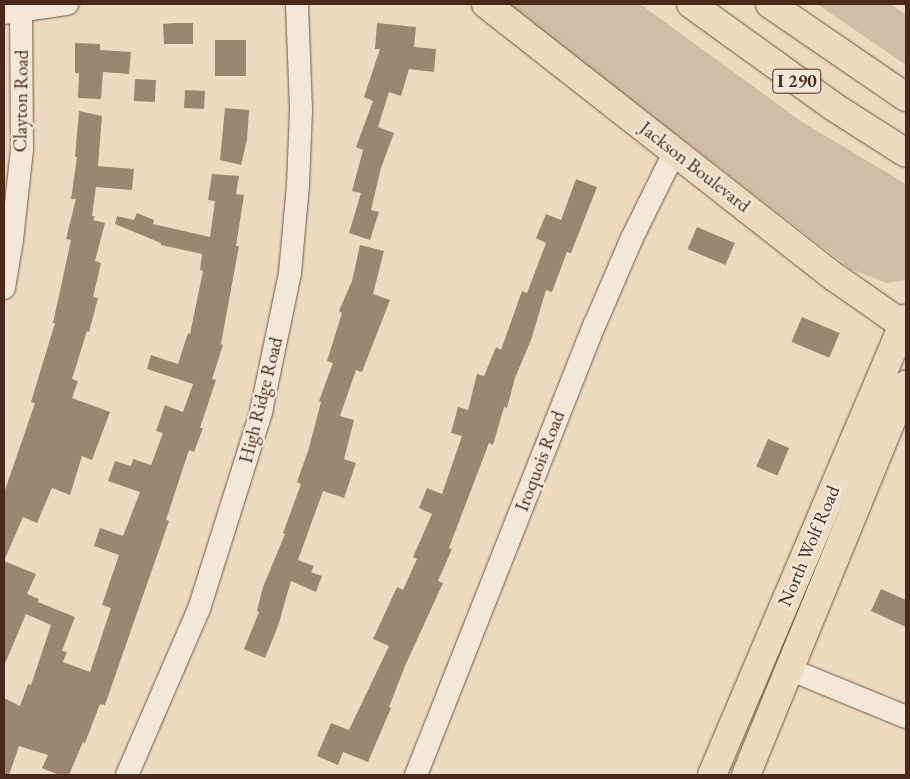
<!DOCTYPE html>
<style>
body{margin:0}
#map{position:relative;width:910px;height:779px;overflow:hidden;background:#ecdbc1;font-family:"EB Garamond",serif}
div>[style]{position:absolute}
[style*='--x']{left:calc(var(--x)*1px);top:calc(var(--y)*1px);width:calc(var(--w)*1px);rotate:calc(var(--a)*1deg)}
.green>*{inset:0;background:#d0bda5}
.building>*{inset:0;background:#9d8671;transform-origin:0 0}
.roads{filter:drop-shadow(0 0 1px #715644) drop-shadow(0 0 1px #715644)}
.minor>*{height:22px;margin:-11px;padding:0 11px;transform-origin:11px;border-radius:11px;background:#f3e8d7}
.major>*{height:28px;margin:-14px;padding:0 14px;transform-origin:14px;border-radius:14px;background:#ecdbc1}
.highway>*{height:28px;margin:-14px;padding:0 14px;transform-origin:14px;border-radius:14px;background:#ecdbc1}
span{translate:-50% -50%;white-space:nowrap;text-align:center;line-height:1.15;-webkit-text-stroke:5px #f3e8d7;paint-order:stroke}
.shield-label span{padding:1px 4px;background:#f3e8d7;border:1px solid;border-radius:4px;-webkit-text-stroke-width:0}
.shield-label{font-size:18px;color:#48291a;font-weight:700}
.street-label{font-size:19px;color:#48291a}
.frame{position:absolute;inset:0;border:5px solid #48291a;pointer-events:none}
</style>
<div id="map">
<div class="green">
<div style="clip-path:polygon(507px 4px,640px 4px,802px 122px,906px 184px,906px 280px,887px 283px,851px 269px)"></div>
<div style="clip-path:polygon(817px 4px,890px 4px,906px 15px,906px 65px)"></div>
</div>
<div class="building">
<div style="clip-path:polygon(175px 23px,193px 23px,193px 44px,164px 44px,163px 24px)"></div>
<div style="clip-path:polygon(377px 23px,416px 27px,414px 47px,436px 49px,434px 72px,409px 69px,401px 96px,389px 92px,378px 127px,394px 133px,381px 168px,371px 210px,379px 212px,370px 240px,349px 233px,361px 193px,352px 191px,363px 150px,356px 147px,373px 101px,364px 97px,380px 49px,375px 49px)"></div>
<div style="left:215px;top:40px;width:31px;height:36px"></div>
<div style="clip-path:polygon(75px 43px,100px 44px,100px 50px,131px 52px,129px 74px,103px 72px,101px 99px,78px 98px,79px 73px,75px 73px)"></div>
<div style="left:135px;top:79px;width:21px;height:22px;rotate:3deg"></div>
<div style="left:185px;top:90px;width:20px;height:18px;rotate:3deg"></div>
<div style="clip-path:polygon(225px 108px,249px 110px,247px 140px,241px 165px,220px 160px)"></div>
<div style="clip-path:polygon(79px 111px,102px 116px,98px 166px,134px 169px,132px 190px,96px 187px,92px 216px,95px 216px,93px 220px,105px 223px,95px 261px,101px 263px,93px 297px,98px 298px,89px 332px,87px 331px,72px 379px,78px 381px,72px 398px,110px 412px,92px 460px,82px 456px,70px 495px,52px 488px,37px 523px,23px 517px,4px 561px,36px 574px,27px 594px,39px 599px,38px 602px,75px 617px,62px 651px,67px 652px,63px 662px,90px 672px,111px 608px,102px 605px,119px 555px,94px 546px,100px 528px,123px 536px,140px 492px,108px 481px,115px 461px,131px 466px,133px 459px,151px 465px,163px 433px,156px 431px,165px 405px,183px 412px,193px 384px,147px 369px,151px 355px,178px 364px,188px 333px,190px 334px,203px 271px,200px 270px,202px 254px,161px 245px,161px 243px,115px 224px,117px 216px,134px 220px,137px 213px,154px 220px,153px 224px,210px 237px,215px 201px,208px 200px,212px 174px,239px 176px,236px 194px,244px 195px,236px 246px,239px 246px,221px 344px,223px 345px,212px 379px,216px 380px,200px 428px,203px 428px,194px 452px,189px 450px,166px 520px,169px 521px,105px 705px,100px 704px,85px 743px,83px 742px,69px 775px,59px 775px,42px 768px,48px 755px,19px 746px,9px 775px,4px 775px,4px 698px,20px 706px,28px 684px,31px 685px,51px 625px,26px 614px,4px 666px,4px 493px,35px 403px,31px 402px,55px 323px,53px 323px,71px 240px,66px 239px,76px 199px,71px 199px,77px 157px,75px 157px)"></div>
<div style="clip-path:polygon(576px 179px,597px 187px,571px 253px,567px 252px,552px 292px,546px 290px,531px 340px,515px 378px,507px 408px,504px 407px,493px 445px,489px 443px,449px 548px,452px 549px,438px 581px,443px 583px,405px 666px,389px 707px,391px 708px,368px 762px,343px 752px,338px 765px,317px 756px,331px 723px,349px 730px,389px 646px,373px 639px,397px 587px,403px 590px,417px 559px,413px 557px,432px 514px,419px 508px,427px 488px,442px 494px,462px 436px,451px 433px,458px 407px,468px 410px,477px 374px,484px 376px,496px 347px,501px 350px,522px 291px,527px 293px,546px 243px,536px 238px,546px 214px,561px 220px)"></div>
<div style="left:697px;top:227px;width:41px;height:24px;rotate:23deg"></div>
<div style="clip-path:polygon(360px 245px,384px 251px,373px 294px,390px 300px,362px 372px,356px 370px,340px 416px,354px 420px,344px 459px,356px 463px,344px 498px,323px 491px,298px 560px,314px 566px,311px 572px,322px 576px,316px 592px,291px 581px,278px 626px,265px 658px,244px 649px,259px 612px,257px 611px,263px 587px,285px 534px,283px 533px,301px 484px,297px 482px,309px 448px,321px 402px,319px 401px,333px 363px,327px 361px,342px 313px,339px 311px,352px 281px)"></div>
<div style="left:802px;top:317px;width:41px;height:27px;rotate:23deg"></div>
<div style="left:768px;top:439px;width:23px;height:30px;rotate:23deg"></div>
<div style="clip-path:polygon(881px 589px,906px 600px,906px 627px,871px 611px)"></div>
</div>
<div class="roads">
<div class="minor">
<div style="--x:4;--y:13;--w:64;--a:-8.1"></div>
<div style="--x:4;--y:288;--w:49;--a:-80.5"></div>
<div style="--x:12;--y:240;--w:92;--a:-83.7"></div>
<div style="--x:22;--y:149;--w:145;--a:-90.4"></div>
<div style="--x:789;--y:669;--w:126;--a:22.3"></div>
<div style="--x:127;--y:775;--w:181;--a:-66.6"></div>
<div style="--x:199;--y:609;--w:207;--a:-72.5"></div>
<div style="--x:261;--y:412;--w:142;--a:-78.2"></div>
<div style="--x:290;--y:273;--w:88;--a:-84.8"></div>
<div style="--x:298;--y:185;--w:76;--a:-87.7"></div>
<div style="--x:301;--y:109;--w:105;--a:-92.2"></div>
<div style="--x:416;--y:775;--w:485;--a:-68.4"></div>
<div style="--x:595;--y:324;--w:94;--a:-66.7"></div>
<div style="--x:632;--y:238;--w:97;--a:-63.7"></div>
</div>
<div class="major">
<div style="--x:486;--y:4;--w:444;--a:38.1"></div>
<div style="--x:836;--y:278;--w:85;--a:35"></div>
<div style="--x:712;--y:775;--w:496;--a:-67"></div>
<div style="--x:746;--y:775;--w:422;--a:-67.7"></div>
</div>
<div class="highway">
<div style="--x:691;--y:4;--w:176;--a:35.8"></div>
<div style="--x:834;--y:107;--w:85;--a:32.6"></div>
<div style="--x:770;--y:4;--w:165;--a:34.4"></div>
</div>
</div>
<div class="shield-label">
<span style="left:797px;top:81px">I 290</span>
</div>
<div class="street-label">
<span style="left:21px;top:101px;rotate:-89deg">Clayton Road</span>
<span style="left:695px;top:167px;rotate:38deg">Jackson Boulevard</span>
<span style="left:261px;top:400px;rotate:-76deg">High Ridge Road</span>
<span style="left:540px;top:461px;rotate:-69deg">Iroquois Road</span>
<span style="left:809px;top:546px;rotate:-67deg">North Wolf Road</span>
</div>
<div class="frame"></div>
</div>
